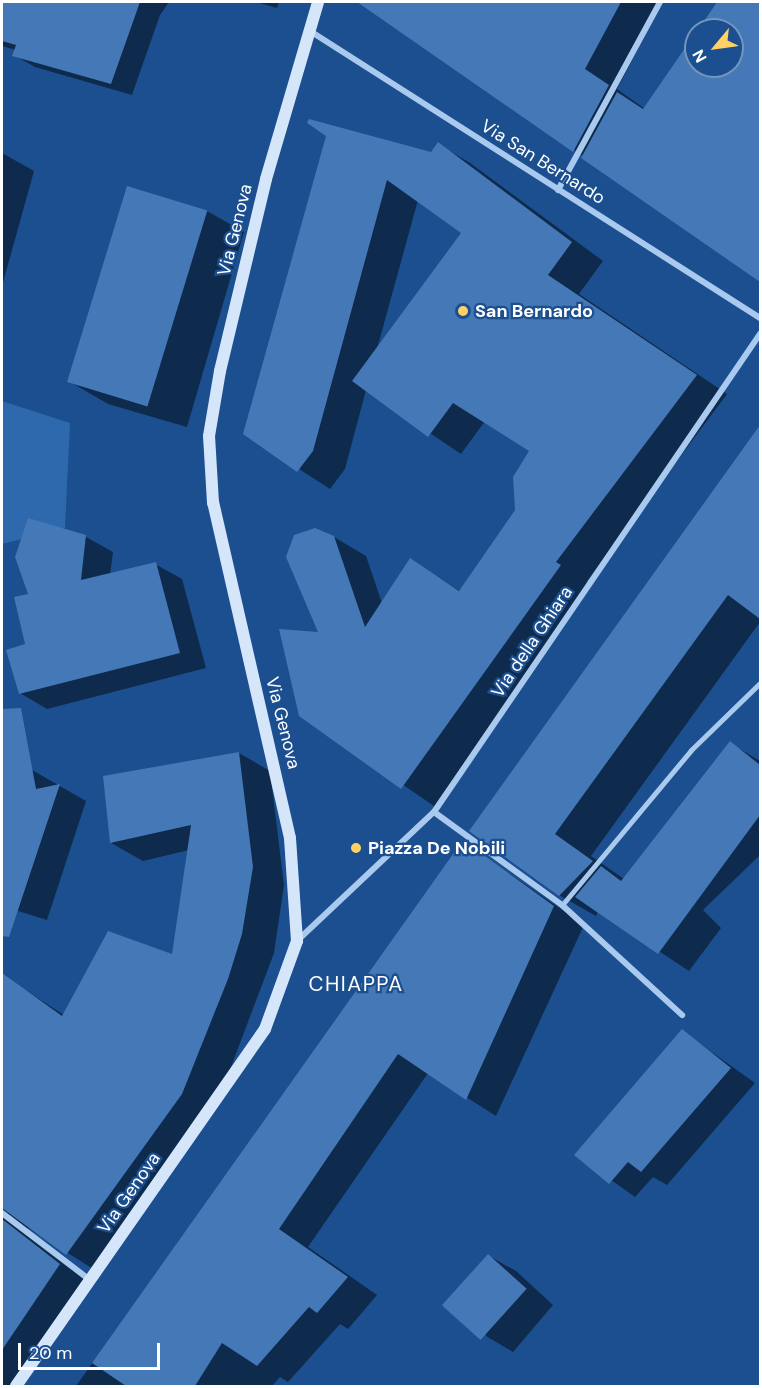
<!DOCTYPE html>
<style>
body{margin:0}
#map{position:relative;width:762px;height:1388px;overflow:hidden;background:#1b4f8f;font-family:"DM Sans",sans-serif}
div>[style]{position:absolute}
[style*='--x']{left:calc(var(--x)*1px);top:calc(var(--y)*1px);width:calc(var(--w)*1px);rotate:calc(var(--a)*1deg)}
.green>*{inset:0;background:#2e69ad}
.shadow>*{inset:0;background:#0007}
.building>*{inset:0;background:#4478b7;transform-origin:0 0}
.pedestrian>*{height:5px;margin:-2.5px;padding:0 2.5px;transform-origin:2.5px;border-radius:2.5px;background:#a9c9ee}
.minor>*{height:6px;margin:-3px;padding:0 3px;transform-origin:3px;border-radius:3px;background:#a9c9ee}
.secondary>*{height:12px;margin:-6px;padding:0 6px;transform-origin:6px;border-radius:6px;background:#d6e6fa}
.dots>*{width:16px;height:16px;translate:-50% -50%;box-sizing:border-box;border:3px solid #1b4f8f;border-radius:50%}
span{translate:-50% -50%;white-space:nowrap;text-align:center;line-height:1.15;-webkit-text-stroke:4.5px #1b4f8f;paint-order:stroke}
.street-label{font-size:18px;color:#fff}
.poi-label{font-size:18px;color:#fff;font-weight:700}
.left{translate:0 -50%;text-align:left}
.quarter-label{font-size:21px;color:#fff;letter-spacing:1.5px}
.frame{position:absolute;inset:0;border:3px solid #fff;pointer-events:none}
.north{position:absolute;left:684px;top:18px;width:60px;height:60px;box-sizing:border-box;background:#1b4f8f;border:2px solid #7695bc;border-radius:50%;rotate:241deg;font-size:16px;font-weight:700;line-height:24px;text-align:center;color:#fff}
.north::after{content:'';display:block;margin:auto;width:21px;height:27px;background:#ffd166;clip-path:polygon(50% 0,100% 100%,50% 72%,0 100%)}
.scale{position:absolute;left:18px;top:1343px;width:142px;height:27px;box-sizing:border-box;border:3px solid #fff;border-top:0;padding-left:8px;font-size:18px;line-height:21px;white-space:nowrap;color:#fff;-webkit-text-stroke:4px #1b4f8f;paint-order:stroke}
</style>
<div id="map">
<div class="green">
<div style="clip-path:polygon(2px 401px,70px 423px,65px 528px,2px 544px)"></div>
</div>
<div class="shadow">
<div style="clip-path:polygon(2px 2px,169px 2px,160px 15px,132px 95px,35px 67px,14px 55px,16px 50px,2px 46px)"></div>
<div style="clip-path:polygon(256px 2px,279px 2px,277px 8px)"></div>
<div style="clip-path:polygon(363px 2px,663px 2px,617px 89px,645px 109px,696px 35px,696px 66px,732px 66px,732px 30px,699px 30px,719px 2px,760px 2px,760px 280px)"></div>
<div style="clip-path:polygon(evenodd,328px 136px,431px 154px,438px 144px,470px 163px,603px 261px,579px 294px,727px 394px,587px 581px,592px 585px,434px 806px,301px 715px,320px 634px,334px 537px,366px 556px,382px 603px,411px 560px,460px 591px,516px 510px,532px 450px,485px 421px,461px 454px,366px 390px,345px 469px,330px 489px,245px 434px,328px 136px,418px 200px,464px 233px,377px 349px,418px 200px)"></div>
<div style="clip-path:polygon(2px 153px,34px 171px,2px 286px)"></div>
<div style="clip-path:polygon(207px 211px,244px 232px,187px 427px,108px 404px,72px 383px)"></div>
<div style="clip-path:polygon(760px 426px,760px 622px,591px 856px,624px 879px,730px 743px,760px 761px,760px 855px,703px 910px,721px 928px,689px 971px,598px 911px,596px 916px,559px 895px,471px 831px)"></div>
<div style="clip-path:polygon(86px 537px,113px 552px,110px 575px,155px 564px,182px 579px,206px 668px,47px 709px,20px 693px,30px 595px)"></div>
<div style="clip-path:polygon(239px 753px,270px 771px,284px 885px,274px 953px,214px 1112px,98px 1272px,28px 1228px,30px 1237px,91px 1283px,17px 1386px,2px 1386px,2px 1145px,13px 1129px,2px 1120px,2px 975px,64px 1015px,173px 956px,189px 850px,143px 861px,111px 843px)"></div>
<div style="clip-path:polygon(32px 770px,86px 801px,47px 920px,2px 906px,2px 778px)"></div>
<div style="clip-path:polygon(464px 842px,584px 925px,496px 1116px,428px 1073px,308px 1247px,377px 1295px,348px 1329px,340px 1324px,288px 1382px,280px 1377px,272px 1386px,76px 1386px)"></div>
<div style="clip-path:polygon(682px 1031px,755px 1083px,667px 1185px,653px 1177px,635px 1197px,576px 1155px)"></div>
<div style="clip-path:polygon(489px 1256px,516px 1271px,553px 1305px,513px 1352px,486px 1336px)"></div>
</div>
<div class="building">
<div style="clip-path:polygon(2px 2px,140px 2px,111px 84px,12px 56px,16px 45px,2px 41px)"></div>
<div style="clip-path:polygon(357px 2px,621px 2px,585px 69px,609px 85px,573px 152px)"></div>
<div style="clip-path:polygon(717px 2px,760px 2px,760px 282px,581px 158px,617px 92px,643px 109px,696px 32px,696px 66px,732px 66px,732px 30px,698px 30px)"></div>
<div style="clip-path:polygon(309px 119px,431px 152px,438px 142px,572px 242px,548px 275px,697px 375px,556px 562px,561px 565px,401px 789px,299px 716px,279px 629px,318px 632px,286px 557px,294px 535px,315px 528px,334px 536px,365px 627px,410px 558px,459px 591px,515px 510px,513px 477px,529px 451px,453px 403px,428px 437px,352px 381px,461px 233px,387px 180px,313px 451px,297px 472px,243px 434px,326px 136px,307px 123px)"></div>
<div style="left:127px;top:186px;width:84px;height:205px;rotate:17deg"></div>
<div style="clip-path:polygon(760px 425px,760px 619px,728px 595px,555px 834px,593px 861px,559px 896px,469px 831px)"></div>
<div style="clip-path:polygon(28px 518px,86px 535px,81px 580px,156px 562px,180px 653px,19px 694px,6px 650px,25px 644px,14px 597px,28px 594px,15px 557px)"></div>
<div style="clip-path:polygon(21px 708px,36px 789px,60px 784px,9px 937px,2px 936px,2px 709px)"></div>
<div style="clip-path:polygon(730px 741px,760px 765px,760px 815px,658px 954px,575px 897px,601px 866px,621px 881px)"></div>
<div style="clip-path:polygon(239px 752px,253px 867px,242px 934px,228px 979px,182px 1094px,66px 1255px,2px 1208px,2px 973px,62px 1016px,108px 931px,172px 954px,191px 825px,110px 843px,103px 776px)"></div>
<div style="clip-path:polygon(463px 840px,554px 906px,466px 1100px,398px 1054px,279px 1229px,348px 1277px,317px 1313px,309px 1307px,257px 1366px,222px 1343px,195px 1386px,126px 1386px,92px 1363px)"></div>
<div style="clip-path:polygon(682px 1029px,731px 1068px,641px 1172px,628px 1162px,609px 1184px,574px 1155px)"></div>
<div style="clip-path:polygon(2px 1219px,60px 1264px,2px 1350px)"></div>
<div style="left:488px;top:1254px;width:52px;height:69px;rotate:42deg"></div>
</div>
<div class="pedestrian">
<div style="--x:562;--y:905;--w:202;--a:-50.2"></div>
<div style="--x:691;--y:750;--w:96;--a:-44.2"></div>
</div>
<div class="minor">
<div style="--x:310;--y:31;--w:534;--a:32.53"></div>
<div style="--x:558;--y:190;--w:214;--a:-61.5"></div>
<div style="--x:434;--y:812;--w:158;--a:36"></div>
<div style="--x:562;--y:905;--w:163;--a:42.5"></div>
<div style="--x:299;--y:939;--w:185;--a:-43.3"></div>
<div style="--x:434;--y:812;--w:579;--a:-55.71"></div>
<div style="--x:2;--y:1213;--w:111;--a:37.3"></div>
</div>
<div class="secondary">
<div style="--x:16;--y:1386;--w:435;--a:-55.1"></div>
<div style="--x:265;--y:1029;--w:94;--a:-70"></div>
<div style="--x:297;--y:941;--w:103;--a:-93.9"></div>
<div style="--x:290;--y:838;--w:344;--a:-102.9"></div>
<div style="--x:213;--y:503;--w:67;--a:-93.4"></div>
<div style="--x:209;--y:436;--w:66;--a:-80.4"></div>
<div style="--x:220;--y:371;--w:197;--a:-76.5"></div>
<div style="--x:266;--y:179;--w:184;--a:-73.6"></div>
</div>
<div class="dots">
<div style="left:463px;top:311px;background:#ffd166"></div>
<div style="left:356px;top:848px;background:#ffd166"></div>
</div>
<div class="street-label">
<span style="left:543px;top:162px;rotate:32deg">Via San Bernardo</span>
<span style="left:235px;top:230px;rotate:-76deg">Via Genova</span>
<span style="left:532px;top:642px;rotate:-56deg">Via della Ghiara</span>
<span style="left:283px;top:723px;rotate:76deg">Via Genova</span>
<span style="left:129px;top:1193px;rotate:-55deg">Via Genova</span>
</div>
<div class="poi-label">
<span class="left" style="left:475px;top:311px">San Bernardo</span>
<span class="left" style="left:368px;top:848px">Piazza De Nobili</span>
</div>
<div class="quarter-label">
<span style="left:356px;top:984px">CHIAPPA</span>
</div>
<div class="frame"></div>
<div class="north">N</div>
<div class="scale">20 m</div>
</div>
